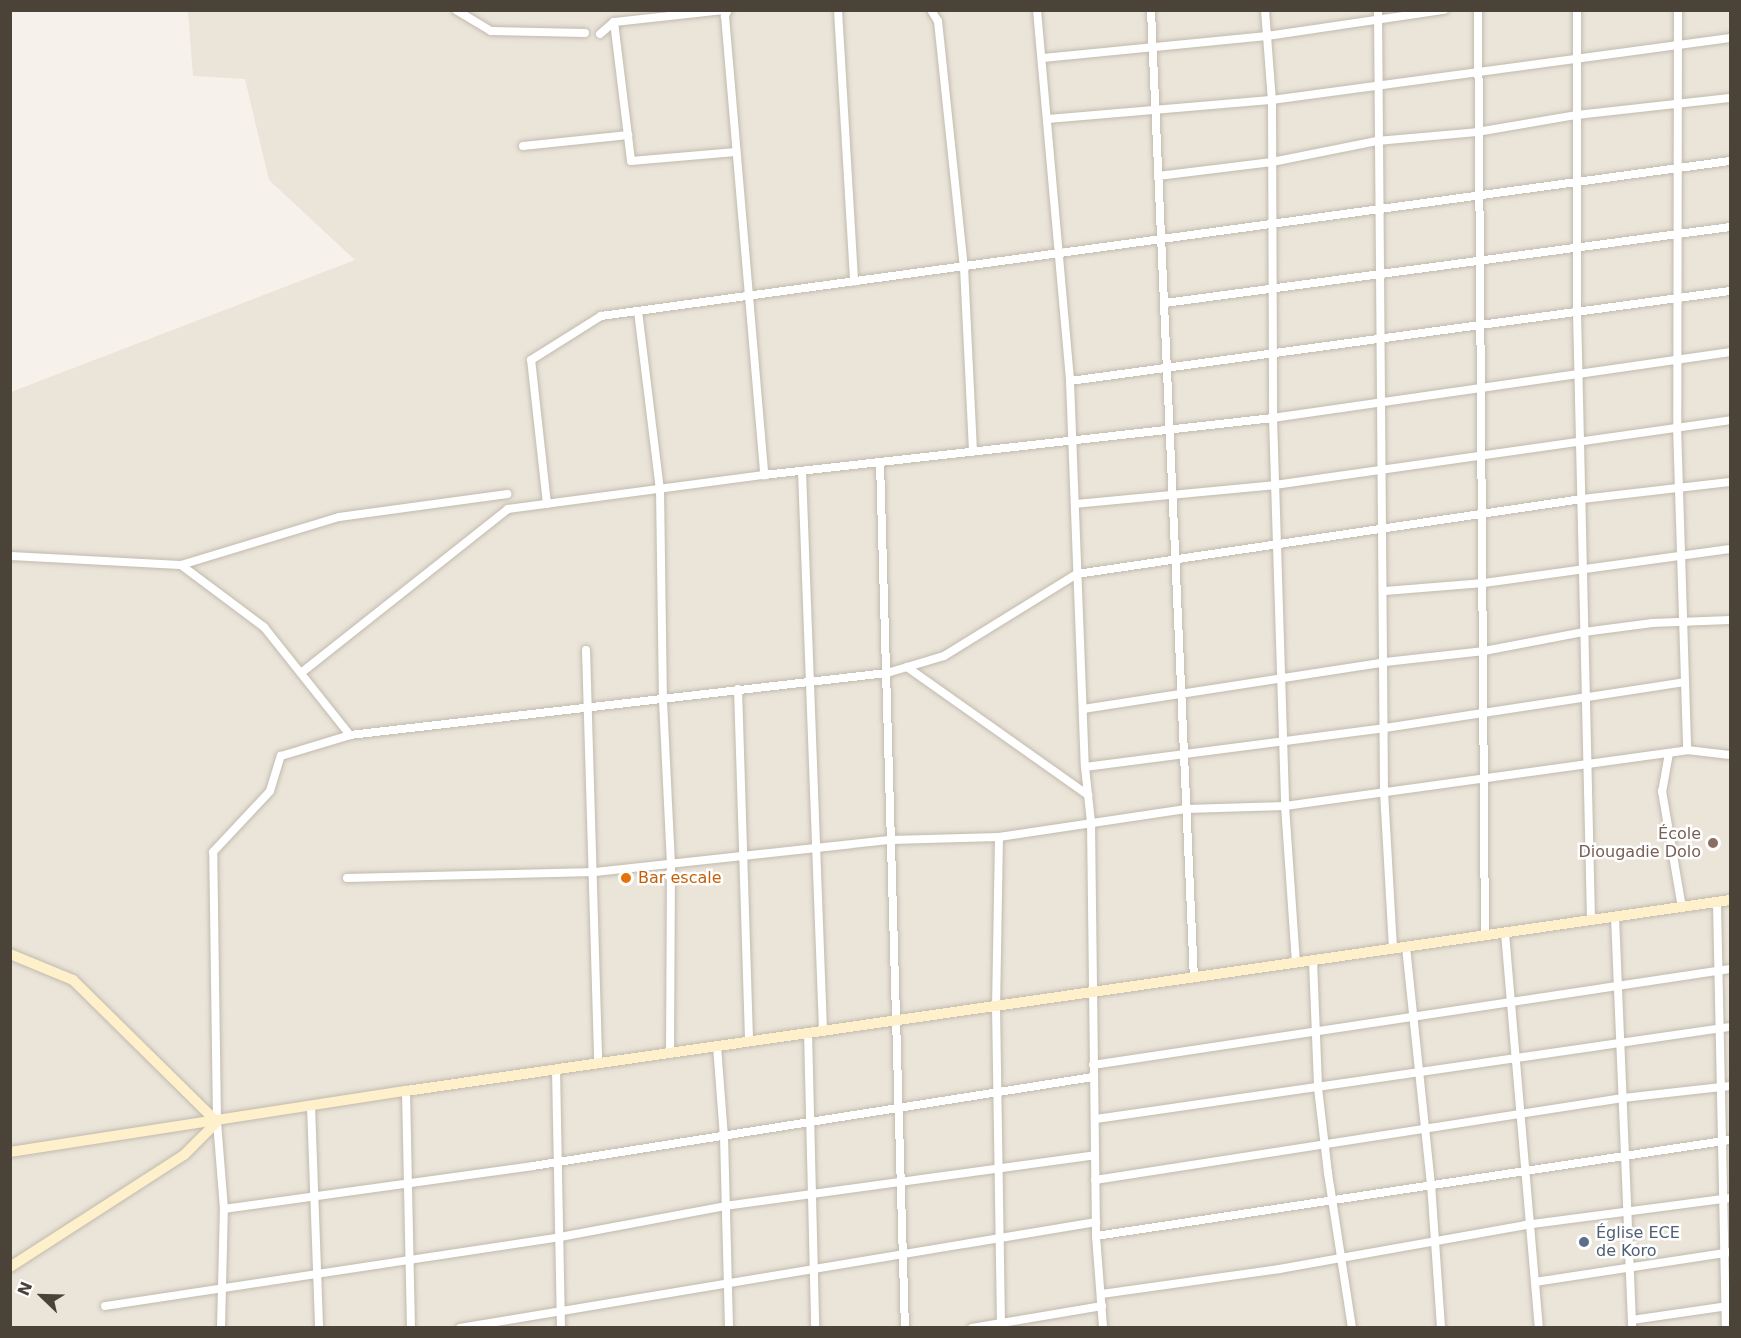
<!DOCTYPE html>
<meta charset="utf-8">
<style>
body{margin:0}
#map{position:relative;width:1741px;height:1338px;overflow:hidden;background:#f6f2eb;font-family:"DejaVu Sans",sans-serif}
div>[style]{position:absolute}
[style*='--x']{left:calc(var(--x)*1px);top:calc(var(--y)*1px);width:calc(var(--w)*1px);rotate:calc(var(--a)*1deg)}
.residential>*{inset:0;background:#eae4d9}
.roads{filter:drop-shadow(0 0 2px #c2baad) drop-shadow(0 0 2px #c2baad)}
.street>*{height:8px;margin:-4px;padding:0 4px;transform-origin:4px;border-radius:4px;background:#fff}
.secondary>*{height:10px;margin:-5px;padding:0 5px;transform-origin:5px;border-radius:5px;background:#fff0cc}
.dots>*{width:16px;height:16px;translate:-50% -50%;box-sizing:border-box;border:3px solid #fff;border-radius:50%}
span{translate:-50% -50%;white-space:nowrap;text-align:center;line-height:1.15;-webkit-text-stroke:5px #fff;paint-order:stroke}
.education-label{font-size:16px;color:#785e54}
.right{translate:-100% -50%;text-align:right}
.food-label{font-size:16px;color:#c56008}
.left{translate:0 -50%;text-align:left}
.service-label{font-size:16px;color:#4e5e75}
.frame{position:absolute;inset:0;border:12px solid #4b4338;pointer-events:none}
.north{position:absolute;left:12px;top:1266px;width:60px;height:60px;-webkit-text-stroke:4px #fff;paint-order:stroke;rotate:293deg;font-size:16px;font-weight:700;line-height:24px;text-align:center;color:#4b4338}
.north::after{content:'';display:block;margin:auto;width:21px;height:27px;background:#4b4338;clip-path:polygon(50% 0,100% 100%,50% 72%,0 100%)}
</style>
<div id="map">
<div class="residential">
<div style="clip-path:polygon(1730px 11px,1730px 1327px,11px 1328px,11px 392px,355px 260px,269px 180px,245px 79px,193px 76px,188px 12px)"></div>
</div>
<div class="roads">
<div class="street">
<div style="--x:456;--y:10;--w:41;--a:31"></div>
<div style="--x:491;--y:31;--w:94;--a:1.2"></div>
<div style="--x:728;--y:10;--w:7;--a:117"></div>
<div style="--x:725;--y:16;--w:461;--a:85.1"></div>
<div style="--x:838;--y:10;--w:272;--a:86.6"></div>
<div style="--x:931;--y:10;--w:13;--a:58"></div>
<div style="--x:938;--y:21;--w:247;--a:84"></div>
<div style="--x:964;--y:267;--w:185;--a:87.2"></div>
<div style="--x:1037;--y:10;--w:372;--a:84.9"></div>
<div style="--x:1070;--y:381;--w:666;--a:-7.77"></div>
<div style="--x:1151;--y:10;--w:969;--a:87.46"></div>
<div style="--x:1265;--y:10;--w:90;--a:85.6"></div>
<div style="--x:1272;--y:100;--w:318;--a:89.8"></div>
<div style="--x:1273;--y:418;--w:388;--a:88.2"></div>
<div style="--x:1285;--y:806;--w:157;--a:86"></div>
<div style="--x:1378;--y:10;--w:782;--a:89.56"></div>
<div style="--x:1384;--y:792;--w:157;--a:86.7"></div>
<div style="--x:1478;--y:10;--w:926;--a:89.57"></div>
<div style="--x:1577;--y:10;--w:302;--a:90"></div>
<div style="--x:1577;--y:312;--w:609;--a:88.68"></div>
<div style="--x:1678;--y:10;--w:416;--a:90.1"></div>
<div style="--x:1677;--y:426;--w:324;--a:88.2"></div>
<div style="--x:614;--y:22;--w:140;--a:83"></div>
<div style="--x:631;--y:161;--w:105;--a:-4.9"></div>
<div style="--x:600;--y:34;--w:18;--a:-41"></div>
<div style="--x:614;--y:22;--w:111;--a:-6.2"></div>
<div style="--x:1043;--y:58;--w:225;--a:-5.6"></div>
<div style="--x:1267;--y:36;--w:179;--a:-8.4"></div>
<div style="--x:1049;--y:119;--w:224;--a:-4.9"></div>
<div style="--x:1272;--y:100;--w:462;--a:-7.7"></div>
<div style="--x:523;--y:146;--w:106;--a:-6"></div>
<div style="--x:1158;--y:176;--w:115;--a:-7"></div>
<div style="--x:1272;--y:162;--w:107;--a:-11.3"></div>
<div style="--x:1377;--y:141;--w:100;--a:-5.1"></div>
<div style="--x:1477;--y:132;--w:100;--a:-9.7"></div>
<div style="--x:1576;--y:115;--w:155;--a:-6.3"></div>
<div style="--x:1165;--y:303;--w:570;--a:-7.66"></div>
<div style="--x:638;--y:311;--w:179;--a:83"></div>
<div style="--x:660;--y:489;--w:212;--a:89.2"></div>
<div style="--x:663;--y:701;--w:163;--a:87.2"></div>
<div style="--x:671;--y:864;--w:189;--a:90.3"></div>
<div style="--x:1070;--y:381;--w:386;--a:87.8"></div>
<div style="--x:1085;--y:767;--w:55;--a:83.8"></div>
<div style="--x:1091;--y:822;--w:414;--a:89.3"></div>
<div style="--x:1096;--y:1236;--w:92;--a:85.6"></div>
<div style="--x:880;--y:462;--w:866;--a:88.35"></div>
<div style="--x:802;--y:471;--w:559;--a:87.85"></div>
<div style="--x:547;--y:504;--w:145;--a:-96.3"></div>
<div style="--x:531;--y:360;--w:83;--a:-32.2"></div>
<div style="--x:601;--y:316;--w:1140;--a:-7.82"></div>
<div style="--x:1075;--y:504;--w:201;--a:-5.4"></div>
<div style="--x:1275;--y:485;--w:460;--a:-8.1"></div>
<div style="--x:10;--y:556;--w:171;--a:3"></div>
<div style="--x:181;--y:565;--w:104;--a:36.8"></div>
<div style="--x:264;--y:627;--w:138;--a:51.5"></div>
<div style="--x:181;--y:565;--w:165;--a:-16.9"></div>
<div style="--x:339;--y:517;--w:170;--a:-7.8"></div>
<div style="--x:1385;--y:591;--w:99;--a:-4.6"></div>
<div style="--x:1484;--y:583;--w:248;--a:-7.9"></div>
<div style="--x:586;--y:650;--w:413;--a:88.3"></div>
<div style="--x:907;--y:667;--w:222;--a:35.3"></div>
<div style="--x:301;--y:673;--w:264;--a:-38.4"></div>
<div style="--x:508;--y:509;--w:258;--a:-7.6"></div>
<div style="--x:764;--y:475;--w:512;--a:-6.39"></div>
<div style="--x:1273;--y:418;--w:462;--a:-8.2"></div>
<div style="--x:738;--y:689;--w:352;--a:88.2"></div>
<div style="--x:1083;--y:709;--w:306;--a:-8.8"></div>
<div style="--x:1385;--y:662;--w:100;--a:-6.3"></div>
<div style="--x:1484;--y:651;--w:102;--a:-10.8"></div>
<div style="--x:1584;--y:632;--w:69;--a:-7.5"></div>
<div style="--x:1652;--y:623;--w:78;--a:-2.2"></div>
<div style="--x:1669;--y:753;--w:39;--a:100"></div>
<div style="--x:1662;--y:791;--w:119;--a:80.3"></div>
<div style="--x:1085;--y:767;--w:303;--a:-7.4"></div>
<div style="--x:1385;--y:728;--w:303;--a:-8.7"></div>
<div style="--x:999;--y:837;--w:169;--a:91"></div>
<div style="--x:996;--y:1006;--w:322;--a:89.1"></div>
<div style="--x:347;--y:878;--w:248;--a:-1.4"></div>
<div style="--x:595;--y:872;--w:298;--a:-6.2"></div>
<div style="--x:891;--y:840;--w:108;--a:-1.6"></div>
<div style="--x:999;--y:837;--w:189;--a:-8.5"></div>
<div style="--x:1186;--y:809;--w:99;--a:-1.7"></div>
<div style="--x:1285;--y:806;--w:406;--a:-7.9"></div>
<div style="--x:1687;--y:750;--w:43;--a:6.6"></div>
<div style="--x:1717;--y:903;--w:425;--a:88.8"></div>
<div style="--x:1615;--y:917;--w:411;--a:87.6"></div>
<div style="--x:1505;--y:933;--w:396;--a:85.1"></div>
<div style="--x:1406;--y:947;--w:238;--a:84"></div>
<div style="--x:1431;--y:1184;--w:144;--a:86"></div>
<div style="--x:1313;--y:961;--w:127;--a:87.7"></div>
<div style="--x:1318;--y:1088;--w:86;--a:83.3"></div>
<div style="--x:1328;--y:1173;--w:157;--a:81.2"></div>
<div style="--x:808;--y:1032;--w:296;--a:88.6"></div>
<div style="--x:717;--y:1046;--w:90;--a:85.6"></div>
<div style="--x:724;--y:1136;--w:192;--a:88.5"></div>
<div style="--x:1093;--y:1065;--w:644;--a:-8.57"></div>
<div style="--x:556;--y:1069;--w:259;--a:88.9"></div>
<div style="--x:406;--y:1091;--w:237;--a:88.8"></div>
<div style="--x:311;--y:1106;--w:222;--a:87.9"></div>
<div style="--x:1096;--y:1119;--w:641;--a:-8.26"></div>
<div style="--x:1095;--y:1180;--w:534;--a:-8.83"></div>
<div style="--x:1623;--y:1098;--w:108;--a:-6.4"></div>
<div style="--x:224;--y:1209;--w:312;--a:-7.9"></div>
<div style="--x:533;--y:1166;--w:567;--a:-9.03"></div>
<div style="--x:1096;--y:1236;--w:641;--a:-8.61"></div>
<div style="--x:1535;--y:1282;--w:197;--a:-8.7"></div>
<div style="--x:1102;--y:1294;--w:179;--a:-8"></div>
<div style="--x:1279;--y:1269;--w:250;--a:-10.1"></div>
<div style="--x:1525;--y:1225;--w:207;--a:-7.5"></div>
<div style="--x:105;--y:1306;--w:460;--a:-8.6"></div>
<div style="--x:560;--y:1237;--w:168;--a:-10.6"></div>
<div style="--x:725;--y:1206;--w:373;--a:-7.8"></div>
<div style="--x:1632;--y:1320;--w:97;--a:-8.3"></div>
<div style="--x:221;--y:1328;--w:119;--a:-88.6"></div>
<div style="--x:224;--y:1209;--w:87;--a:-94.6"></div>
<div style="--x:217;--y:1122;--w:270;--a:-90.8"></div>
<div style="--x:213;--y:852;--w:83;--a:-46.9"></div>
<div style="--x:270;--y:791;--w:37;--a:-73"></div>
<div style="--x:281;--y:756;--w:72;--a:-16.9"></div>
<div style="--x:350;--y:735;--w:541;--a:-6.59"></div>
<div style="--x:887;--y:673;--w:59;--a:-16.6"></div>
<div style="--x:944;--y:656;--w:156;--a:-31.7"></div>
<div style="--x:1077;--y:574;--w:511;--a:-8.45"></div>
<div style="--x:1582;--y:499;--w:149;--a:-6.6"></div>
<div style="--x:460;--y:1328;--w:645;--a:-9.46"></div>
<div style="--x:972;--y:1328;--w:132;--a:-9.6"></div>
</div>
<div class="secondary">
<div style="--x:10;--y:954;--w:68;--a:22.4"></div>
<div style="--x:73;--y:980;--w:202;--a:44.6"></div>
<div style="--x:10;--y:1152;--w:401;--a:-8.8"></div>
<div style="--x:406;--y:1091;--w:1338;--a:-8.21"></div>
<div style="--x:10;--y:1267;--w:207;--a:-32.8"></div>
<div style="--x:184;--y:1155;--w:47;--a:-45"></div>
</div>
</div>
<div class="dots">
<div style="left:1713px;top:843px;background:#8d6e63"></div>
<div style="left:626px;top:878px;background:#e8710a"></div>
<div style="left:1584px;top:1242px;background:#5c6f8a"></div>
</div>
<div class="education-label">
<span class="right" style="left:1701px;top:843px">École<br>Diougadie Dolo</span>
</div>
<div class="food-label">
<span class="left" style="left:638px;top:878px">Bar escale</span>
</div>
<div class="service-label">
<span class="left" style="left:1596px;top:1242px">Église ECE<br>de Koro</span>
</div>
<div class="frame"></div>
<div class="north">N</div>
</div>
